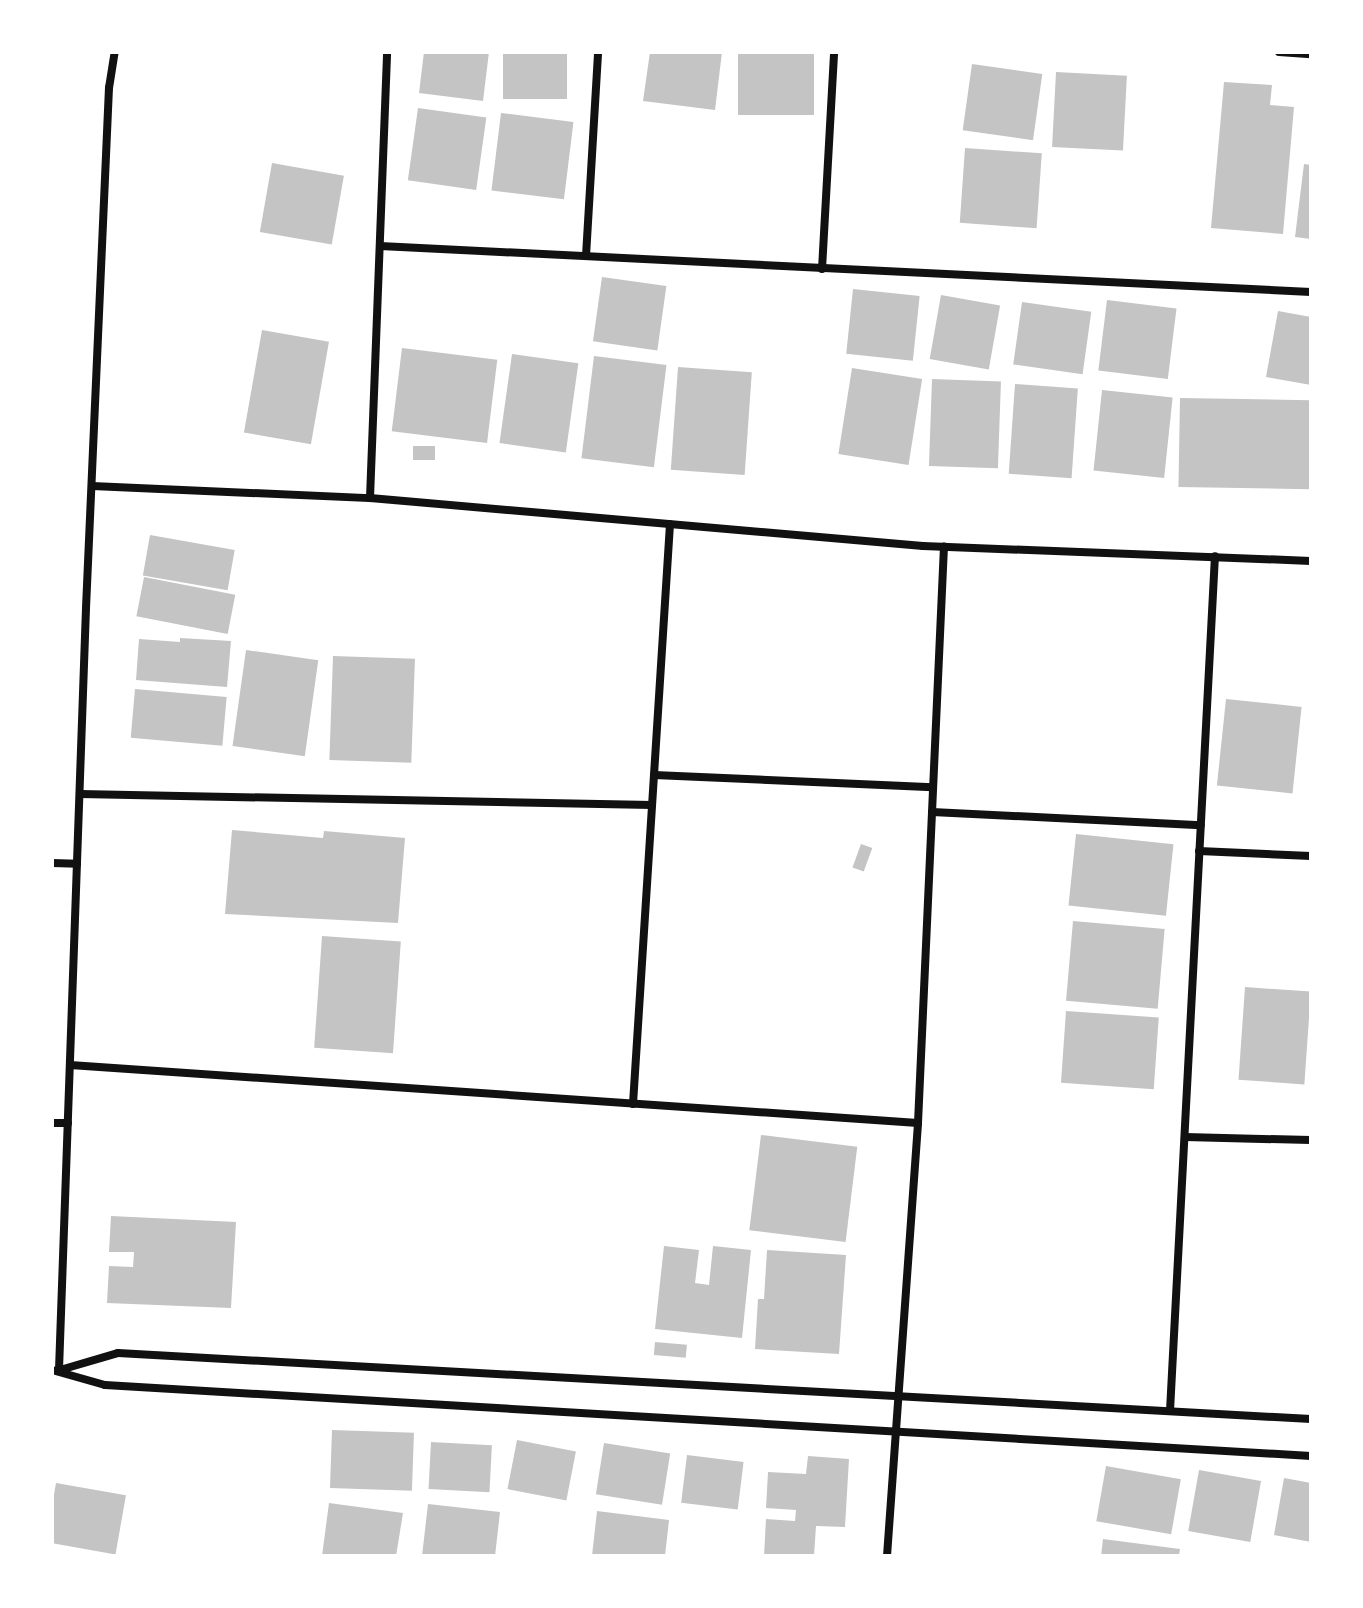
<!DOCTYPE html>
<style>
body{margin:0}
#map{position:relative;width:1363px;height:1608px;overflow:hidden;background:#fff;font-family:"DM Sans",sans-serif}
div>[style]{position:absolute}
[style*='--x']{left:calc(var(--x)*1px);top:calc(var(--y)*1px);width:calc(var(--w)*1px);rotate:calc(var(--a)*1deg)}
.building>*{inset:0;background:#c4c4c4;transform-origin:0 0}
.minor>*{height:8px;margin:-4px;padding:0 4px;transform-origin:4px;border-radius:4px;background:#111}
span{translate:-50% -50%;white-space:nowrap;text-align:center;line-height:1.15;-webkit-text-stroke:6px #fff;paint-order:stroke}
.frame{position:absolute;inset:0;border:54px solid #fff;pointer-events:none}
</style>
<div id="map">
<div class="building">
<div style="clip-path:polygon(424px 52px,489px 52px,483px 101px,419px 93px)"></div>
<div style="left:503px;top:52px;width:64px;height:47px"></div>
<div style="clip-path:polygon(650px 52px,722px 52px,715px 110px,643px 101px)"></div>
<div style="left:738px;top:52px;width:76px;height:63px"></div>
<div style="left:972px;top:64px;width:71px;height:67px;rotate:8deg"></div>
<div style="left:1056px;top:72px;width:71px;height:75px;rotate:3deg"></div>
<div style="clip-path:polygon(1224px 82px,1272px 85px,1270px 105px,1294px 107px,1283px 234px,1211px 228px)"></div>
<div style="left:418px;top:108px;width:69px;height:73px;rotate:8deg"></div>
<div style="left:501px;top:113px;width:73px;height:78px;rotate:7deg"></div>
<div style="left:965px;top:148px;width:77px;height:75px;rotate:4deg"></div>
<div style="left:272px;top:163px;width:73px;height:70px;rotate:10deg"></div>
<div style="clip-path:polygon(1304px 164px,1311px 165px,1311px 239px,1295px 237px)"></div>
<div style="left:602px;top:277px;width:65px;height:65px;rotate:8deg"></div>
<div style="left:853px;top:289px;width:67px;height:65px;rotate:6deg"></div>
<div style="left:941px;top:295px;width:60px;height:65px;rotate:10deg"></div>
<div style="left:1107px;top:300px;width:70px;height:71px;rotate:7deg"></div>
<div style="left:1022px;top:302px;width:70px;height:63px;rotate:8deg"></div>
<div style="clip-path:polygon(1278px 311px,1311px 317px,1311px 385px,1266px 377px)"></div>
<div style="left:262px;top:330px;width:68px;height:104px;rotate:10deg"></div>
<div style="left:402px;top:348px;width:96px;height:84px;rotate:7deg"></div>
<div style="left:512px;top:354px;width:67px;height:90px;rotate:8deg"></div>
<div style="left:594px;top:356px;width:73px;height:103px;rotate:7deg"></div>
<div style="left:678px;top:367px;width:74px;height:103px;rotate:4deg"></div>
<div style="left:852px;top:368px;width:71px;height:87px;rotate:9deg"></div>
<div style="left:932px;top:379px;width:69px;height:87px;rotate:2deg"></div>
<div style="left:1015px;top:384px;width:63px;height:90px;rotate:4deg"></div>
<div style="left:1102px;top:390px;width:71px;height:81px;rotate:6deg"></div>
<div style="left:1180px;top:398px;width:131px;height:89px;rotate:1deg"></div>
<div style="left:435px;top:446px;width:14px;height:22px;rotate:90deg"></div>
<div style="left:150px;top:535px;width:86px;height:41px;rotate:10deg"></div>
<div style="left:144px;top:577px;width:93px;height:40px;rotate:11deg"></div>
<div style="clip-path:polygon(180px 638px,231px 641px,227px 687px,136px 680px,139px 639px,180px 642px)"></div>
<div style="left:246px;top:650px;width:73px;height:97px;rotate:8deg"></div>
<div style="left:333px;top:656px;width:82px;height:104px;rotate:2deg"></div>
<div style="left:135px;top:689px;width:92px;height:49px;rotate:5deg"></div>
<div style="left:1226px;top:699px;width:76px;height:87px;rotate:6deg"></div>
<div style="clip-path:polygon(232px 830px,323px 838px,324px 831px,405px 838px,398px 923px,225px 914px)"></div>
<div style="left:1076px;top:834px;width:98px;height:72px;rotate:6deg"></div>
<div style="left:861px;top:844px;width:12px;height:25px;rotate:20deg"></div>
<div style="left:1073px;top:921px;width:92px;height:80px;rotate:5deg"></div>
<div style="left:322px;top:936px;width:79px;height:112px;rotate:4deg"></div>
<div style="left:1245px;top:987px;width:66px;height:93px;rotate:4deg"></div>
<div style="left:1066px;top:1011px;width:93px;height:72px;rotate:4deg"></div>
<div style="left:761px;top:1135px;width:97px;height:96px;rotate:7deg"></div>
<div style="clip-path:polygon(111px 1216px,236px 1222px,231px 1308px,107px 1303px,109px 1266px,133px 1267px,134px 1252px,109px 1252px)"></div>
<div style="clip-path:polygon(664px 1246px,699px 1250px,695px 1283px,709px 1285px,713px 1246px,751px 1250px,742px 1338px,655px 1329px)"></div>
<div style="clip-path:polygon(767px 1250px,846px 1255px,839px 1354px,755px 1349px,758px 1299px,764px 1299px)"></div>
<div style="left:655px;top:1342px;width:32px;height:13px;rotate:5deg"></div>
<div style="left:332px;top:1430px;width:82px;height:58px;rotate:2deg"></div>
<div style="left:517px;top:1440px;width:60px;height:50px;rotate:11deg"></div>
<div style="left:431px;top:1442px;width:61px;height:47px;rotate:3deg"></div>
<div style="left:604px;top:1443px;width:67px;height:52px;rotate:9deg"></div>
<div style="left:687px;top:1455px;width:57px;height:48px;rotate:7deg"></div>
<div style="clip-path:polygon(808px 1456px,849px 1459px,845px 1527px,816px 1526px,814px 1556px,764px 1556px,766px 1519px,795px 1521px,796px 1510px,766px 1508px,768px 1472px,806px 1474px)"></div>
<div style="left:1106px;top:1466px;width:76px;height:56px;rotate:10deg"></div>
<div style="left:1199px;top:1470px;width:63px;height:62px;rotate:10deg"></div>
<div style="clip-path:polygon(1284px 1478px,1311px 1483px,1311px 1542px,1274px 1535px)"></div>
<div style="left:56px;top:1483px;width:71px;height:60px;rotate:10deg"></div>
<div style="clip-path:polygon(329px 1503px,403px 1513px,396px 1556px,322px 1556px)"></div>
<div style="clip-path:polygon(428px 1504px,500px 1512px,495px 1556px,422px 1556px)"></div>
<div style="clip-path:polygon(597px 1511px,669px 1520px,665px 1556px,592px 1556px)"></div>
<div style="clip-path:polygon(1103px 1539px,1180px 1549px,1179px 1556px,1101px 1556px)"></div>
</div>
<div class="minor">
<div style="--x:1279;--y:52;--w:32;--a:4"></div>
<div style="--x:380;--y:246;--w:932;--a:2.83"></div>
<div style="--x:586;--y:256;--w:204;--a:-86.6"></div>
<div style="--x:822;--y:269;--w:217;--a:-86.8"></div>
<div style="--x:92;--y:486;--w:278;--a:2.5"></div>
<div style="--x:370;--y:498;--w:555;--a:4.96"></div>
<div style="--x:923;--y:546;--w:388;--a:2.2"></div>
<div style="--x:370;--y:498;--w:446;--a:-87.8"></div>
<div style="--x:654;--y:775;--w:279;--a:2.5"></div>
<div style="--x:80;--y:794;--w:572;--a:1.1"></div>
<div style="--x:932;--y:812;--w:269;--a:2.8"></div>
<div style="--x:1199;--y:851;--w:112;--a:2.6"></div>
<div style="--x:52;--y:863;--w:25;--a:2"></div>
<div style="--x:70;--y:1065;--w:850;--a:3.91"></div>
<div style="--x:918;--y:1123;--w:577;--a:-87.42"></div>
<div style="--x:633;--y:1104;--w:581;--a:-86.35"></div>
<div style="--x:52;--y:1123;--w:16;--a:0"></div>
<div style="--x:1185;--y:1137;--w:126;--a:1.4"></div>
<div style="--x:52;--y:1370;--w:55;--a:15.8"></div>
<div style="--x:105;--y:1385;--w:1208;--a:3.37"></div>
<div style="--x:59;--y:1370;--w:762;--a:-87.97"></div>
<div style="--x:86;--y:608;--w:521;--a:-87.47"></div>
<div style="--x:109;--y:88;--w:36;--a:-81"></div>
<div style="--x:60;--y:1370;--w:60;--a:-16.3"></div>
<div style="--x:118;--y:1353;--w:1195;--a:3.17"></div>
<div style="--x:1170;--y:1411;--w:856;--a:-86.99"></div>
<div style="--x:887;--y:1556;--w:434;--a:-85.9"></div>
</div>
<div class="frame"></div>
</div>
